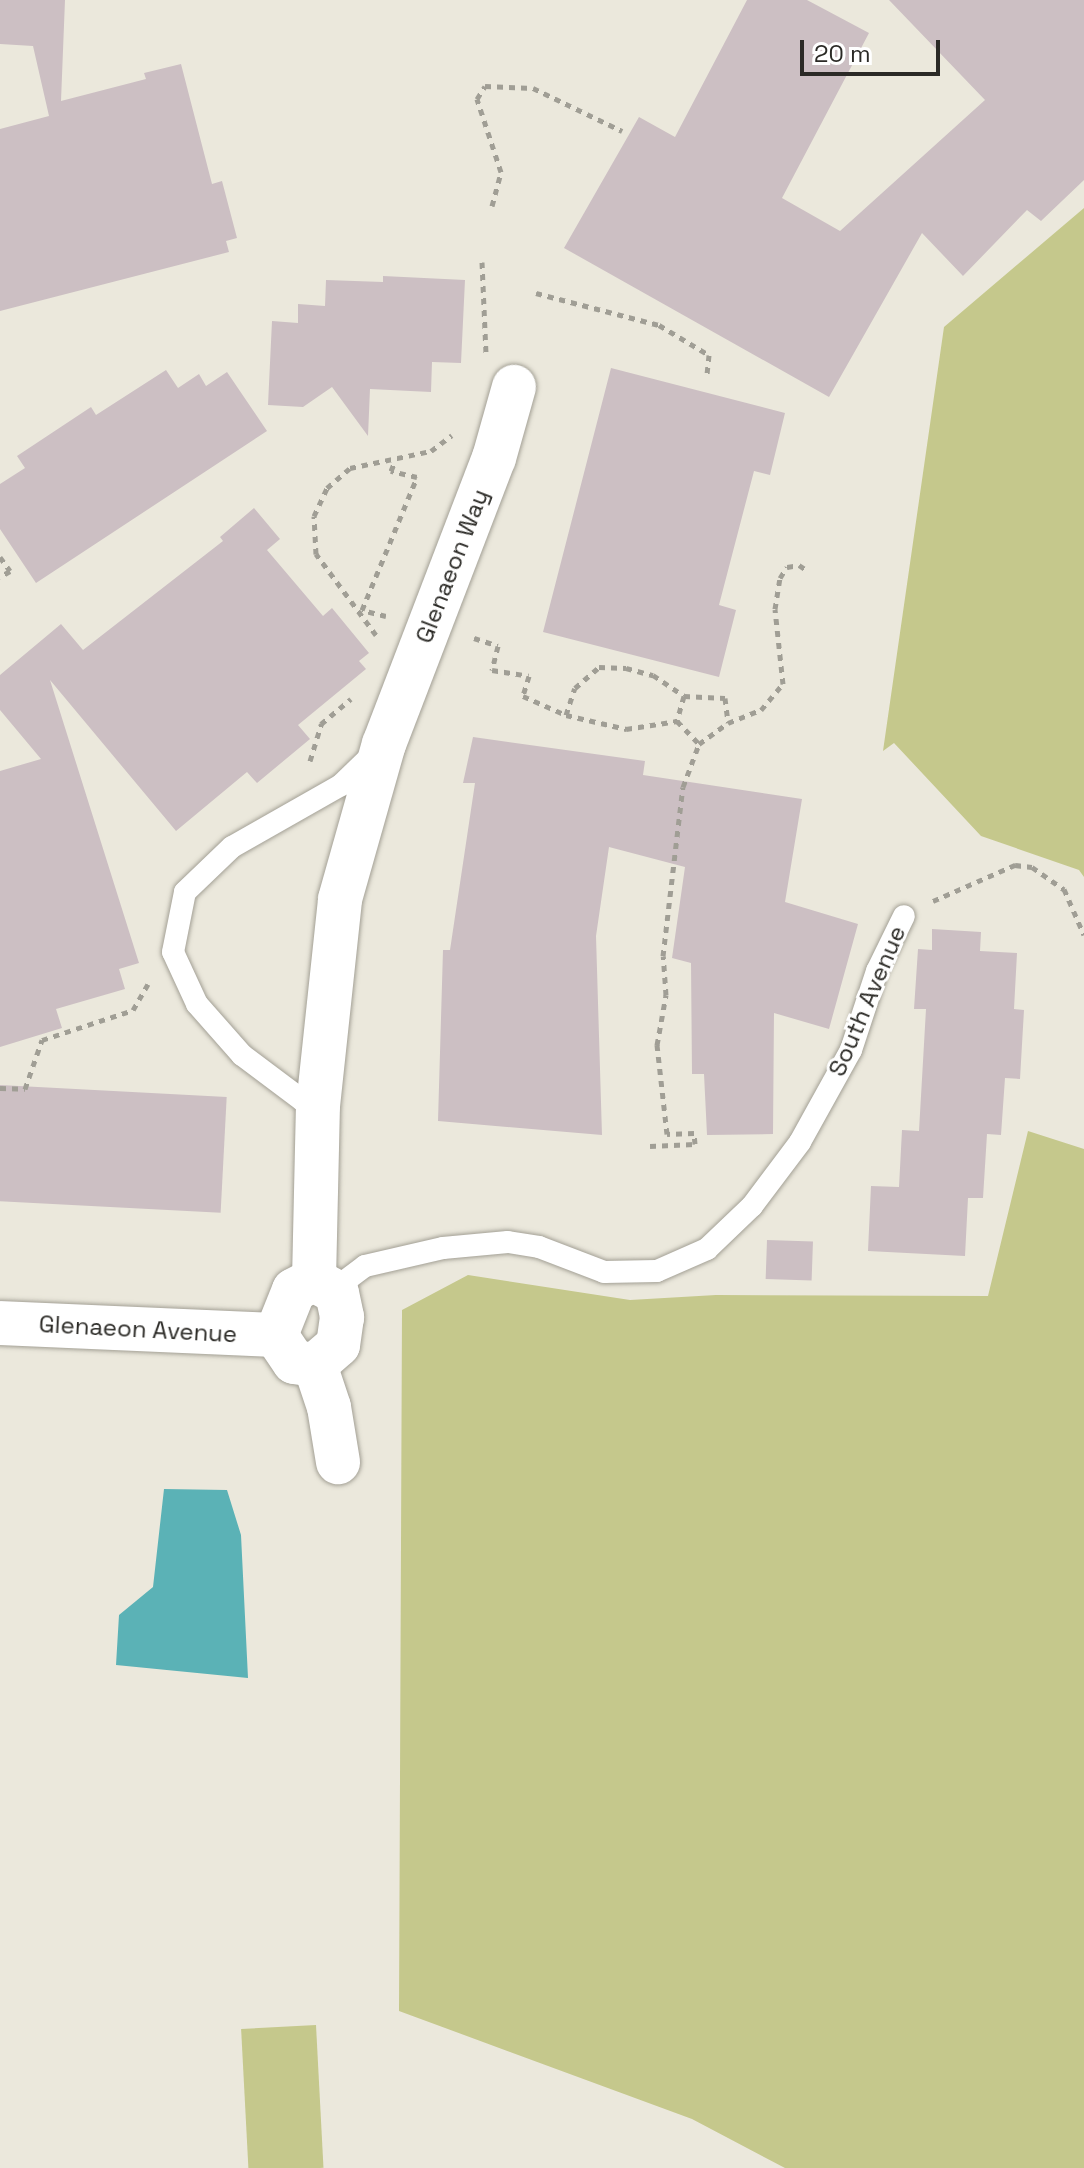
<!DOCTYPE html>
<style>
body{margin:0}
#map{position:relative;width:1084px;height:2168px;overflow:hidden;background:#ebe8dc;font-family:"Space Grotesk",sans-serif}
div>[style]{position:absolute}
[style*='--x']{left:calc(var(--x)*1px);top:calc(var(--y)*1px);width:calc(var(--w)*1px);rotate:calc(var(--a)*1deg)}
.green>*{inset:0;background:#c5c88c;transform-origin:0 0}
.water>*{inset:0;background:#5bb2b6}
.building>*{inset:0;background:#ccbfc3;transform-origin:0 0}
.path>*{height:5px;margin-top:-2.5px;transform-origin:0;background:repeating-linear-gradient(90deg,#a09e95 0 6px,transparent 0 12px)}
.roads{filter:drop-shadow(0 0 2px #a3a095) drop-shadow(0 0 2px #a3a095)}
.service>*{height:22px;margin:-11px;padding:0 11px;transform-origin:11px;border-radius:11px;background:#fff}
.minor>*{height:44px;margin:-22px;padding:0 22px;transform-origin:22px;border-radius:22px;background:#fff}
span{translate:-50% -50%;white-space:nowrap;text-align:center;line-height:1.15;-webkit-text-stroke:6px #fff;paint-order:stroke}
.street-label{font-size:24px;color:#2b2a26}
.scale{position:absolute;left:800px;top:40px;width:140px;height:36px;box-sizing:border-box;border:4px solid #2b2a26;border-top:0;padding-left:10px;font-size:24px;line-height:28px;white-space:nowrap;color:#2b2a26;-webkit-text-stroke:6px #fff;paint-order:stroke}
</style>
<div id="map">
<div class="green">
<div style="clip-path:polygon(1084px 208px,1084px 877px,1079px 870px,981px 836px,894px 743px,883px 751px,944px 327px)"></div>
<div style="clip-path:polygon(1028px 1131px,1084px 1149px,1084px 2168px,785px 2168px,692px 2119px,399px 2011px,402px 1310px,468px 1275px,630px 1300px,716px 1295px,988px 1296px)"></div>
<div style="left:316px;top:2025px;width:143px;height:75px;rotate:87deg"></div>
</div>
<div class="water">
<div style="clip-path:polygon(164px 1489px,227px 1490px,241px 1535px,248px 1678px,116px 1665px,119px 1615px,153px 1587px)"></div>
</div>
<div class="building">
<div style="clip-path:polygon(0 0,65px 0,61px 101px,146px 79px,144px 73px,181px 64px,212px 184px,222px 181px,237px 238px,226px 241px,229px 252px,0 311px,0 129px,49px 116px,33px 46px,0 44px)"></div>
<div style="clip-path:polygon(747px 0,807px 0,869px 33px,782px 198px,840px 231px,985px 100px,889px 0,1084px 0,1084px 180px,1041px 221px,1027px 210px,963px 276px,922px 233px,829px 397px,564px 248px,639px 117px,675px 137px)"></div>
<div style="clip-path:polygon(383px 276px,465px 280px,461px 363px,432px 362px,431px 392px,370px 389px,368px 436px,332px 387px,303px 407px,268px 405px,272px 321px,298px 323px,298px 304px,325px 306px,326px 280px,383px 282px)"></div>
<div style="clip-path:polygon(611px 368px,785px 413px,770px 475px,754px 471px,719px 605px,736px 610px,719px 677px,543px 632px)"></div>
<div style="clip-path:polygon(166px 370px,178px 388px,199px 374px,206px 386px,227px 372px,267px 431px,36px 583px,0 529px,0 484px,25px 468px,17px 456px,91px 407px,96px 415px)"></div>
<div style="clip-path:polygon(254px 508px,280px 539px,267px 550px,323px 616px,332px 608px,369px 653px,359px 661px,366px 669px,298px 725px,310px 739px,257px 783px,247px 772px,176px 831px,50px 680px,139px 963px,119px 969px,125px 989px,56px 1009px,62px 1028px,0 1047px,0 771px,41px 759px,0 710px,0 675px,61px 624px,83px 650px,223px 541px,220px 537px)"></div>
<div style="clip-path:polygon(473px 737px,645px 761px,643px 775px,802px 799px,785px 902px,858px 924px,829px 1029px,774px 1013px,773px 1134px,707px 1135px,704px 1074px,692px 1074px,691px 963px,672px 958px,685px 867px,609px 847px,596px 936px,602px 1135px,438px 1121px,443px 950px,450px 950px,475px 783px,463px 783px)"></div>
<div style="clip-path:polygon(932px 929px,981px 932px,980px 951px,1017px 953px,1014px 1009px,1024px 1010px,1020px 1079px,1005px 1078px,1001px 1135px,987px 1134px,983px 1198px,968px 1198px,965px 1256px,868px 1251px,871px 1186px,899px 1187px,902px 1130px,919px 1131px,926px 1009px,914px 1009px,918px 949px,932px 950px)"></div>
<div style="left:0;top:1085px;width:227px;height:116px;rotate:3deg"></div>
<div style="left:767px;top:1240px;width:46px;height:39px;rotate:2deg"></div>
</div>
<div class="path">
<div style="--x:492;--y:206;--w:35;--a:-75"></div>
<div style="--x:501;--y:172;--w:77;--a:-108.2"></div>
<div style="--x:477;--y:99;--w:15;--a:-58"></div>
<div style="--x:485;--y:86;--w:48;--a:2.4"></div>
<div style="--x:533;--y:88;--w:99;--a:25.8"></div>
<div style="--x:482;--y:262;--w:91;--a:87.5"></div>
<div style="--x:536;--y:293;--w:127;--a:14.6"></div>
<div style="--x:659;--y:325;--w:58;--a:31"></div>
<div style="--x:709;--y:355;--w:19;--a:96"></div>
<div style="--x:0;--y:557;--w:17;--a:54"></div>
<div style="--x:10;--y:571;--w:12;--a:149"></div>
<div style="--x:386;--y:616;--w:25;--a:-166"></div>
<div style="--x:362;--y:610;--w:144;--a:-67.5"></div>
<div style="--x:417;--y:477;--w:27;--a:-167"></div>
<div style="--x:391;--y:471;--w:11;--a:-68"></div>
<div style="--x:376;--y:635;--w:101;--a:-126.5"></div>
<div style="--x:316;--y:554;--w:38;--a:-93"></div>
<div style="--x:314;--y:516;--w:31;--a:-65"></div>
<div style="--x:327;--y:488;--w:30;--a:-41"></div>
<div style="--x:350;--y:468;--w:83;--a:-11.9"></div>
<div style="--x:431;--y:451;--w:26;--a:-37"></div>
<div style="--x:474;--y:638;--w:25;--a:18"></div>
<div style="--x:498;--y:646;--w:25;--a:104"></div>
<div style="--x:492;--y:670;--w:37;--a:9"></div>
<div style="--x:529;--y:676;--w:21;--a:107"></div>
<div style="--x:523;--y:696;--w:47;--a:23.8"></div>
<div style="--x:566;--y:715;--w:62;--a:13.1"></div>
<div style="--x:626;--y:729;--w:52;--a:-8.9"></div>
<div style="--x:677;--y:721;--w:32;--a:46"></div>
<div style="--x:684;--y:696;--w:41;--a:2.8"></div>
<div style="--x:725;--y:698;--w:25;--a:83"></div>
<div style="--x:566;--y:715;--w:28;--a:-72"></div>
<div style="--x:575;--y:688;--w:32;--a:-41"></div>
<div style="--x:599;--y:667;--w:27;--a:2"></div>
<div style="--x:626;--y:668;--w:28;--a:15"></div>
<div style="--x:653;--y:675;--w:37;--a:34"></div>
<div style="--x:684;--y:696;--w:26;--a:106"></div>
<div style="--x:310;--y:761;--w:39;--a:-73"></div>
<div style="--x:321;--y:724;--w:39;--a:-40"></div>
<div style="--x:933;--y:901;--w:90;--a:-23.7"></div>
<div style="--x:1015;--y:865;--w:17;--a:7"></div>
<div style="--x:1032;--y:867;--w:39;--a:35"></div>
<div style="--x:1064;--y:889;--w:50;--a:66.5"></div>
<div style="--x:0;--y:1088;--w:25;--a:2"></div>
<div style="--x:25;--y:1089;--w:52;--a:-70.9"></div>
<div style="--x:42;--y:1040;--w:96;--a:-18.2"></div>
<div style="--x:133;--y:1010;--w:30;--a:-60"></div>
<div style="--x:650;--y:1146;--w:45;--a:-2.5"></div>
<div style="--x:695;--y:1144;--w:11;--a:-95"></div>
<div style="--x:694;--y:1133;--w:27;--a:178"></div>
<div style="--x:667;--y:1134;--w:90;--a:-96.4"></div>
<div style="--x:657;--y:1045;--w:51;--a:-79.8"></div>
<div style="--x:666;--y:995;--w:39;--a:-94"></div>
<div style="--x:663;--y:956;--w:170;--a:-83.3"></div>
<div style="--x:683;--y:787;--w:46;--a:-69.6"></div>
<div style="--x:699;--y:744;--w:36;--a:-36"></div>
<div style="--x:728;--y:723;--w:35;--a:-22"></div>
<div style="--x:761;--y:710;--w:34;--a:-50"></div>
<div style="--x:783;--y:684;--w:75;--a:-96.1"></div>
<div style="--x:775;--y:609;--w:31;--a:-81"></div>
<div style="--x:780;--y:578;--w:13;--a:-58"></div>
<div style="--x:787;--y:567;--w:12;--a:-9"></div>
<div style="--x:799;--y:565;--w:11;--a:34"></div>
</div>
<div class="roads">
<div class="service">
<div style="--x:318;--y:1106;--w:17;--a:-159"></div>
<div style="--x:302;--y:1100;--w:75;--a:-143.1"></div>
<div style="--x:242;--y:1055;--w:68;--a:-131.4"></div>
<div style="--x:197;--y:1004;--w:57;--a:-114.8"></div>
<div style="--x:173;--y:952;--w:61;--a:-78.7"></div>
<div style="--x:185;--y:892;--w:65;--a:-43.8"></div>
<div style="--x:232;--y:847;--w:125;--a:-29.6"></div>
<div style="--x:341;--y:785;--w:45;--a:-44.1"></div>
<div style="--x:333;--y:1290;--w:40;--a:-37"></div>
<div style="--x:365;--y:1266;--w:80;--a:-13"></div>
<div style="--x:443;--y:1248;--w:65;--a:-5.3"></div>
<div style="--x:508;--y:1242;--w:31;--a:9"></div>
<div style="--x:539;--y:1247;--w:70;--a:21"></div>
<div style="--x:604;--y:1272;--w:53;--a:-1.1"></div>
<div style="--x:657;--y:1271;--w:55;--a:-23.7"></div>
<div style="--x:707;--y:1249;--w:62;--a:-43.7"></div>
<div style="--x:752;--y:1206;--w:80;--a:-53.1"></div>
<div style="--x:800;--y:1142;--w:105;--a:-61"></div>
<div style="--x:851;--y:1050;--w:83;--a:-71.8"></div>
<div style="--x:877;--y:971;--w:61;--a:-63.9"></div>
</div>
<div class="minor">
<div style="--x:314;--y:1280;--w:174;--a:-88.7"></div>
<div style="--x:318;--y:1106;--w:208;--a:-83.9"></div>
<div style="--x:340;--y:899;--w:161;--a:-74.2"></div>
<div style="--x:384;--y:744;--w:306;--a:-69"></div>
<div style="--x:494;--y:458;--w:74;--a:-74.3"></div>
<div style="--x:314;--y:1280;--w:26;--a:29"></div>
<div style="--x:337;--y:1293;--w:25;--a:78"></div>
<div style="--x:342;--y:1317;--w:28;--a:98"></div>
<div style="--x:338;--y:1345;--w:30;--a:139"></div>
<div style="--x:315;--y:1365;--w:21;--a:-172"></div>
<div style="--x:294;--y:1362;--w:32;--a:-124"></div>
<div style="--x:276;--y:1335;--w:48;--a:-68.2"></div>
<div style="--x:294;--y:1290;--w:22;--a:-27"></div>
<div style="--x:0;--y:1323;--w:276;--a:2.5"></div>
<div style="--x:315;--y:1365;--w:44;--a:71.6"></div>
<div style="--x:329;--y:1407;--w:56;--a:80.7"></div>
</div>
</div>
<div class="street-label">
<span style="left:452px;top:566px;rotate:-69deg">Glenaeon Way</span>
<span style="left:867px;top:1001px;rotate:-67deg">South Avenue</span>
<span style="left:138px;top:1329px;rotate:3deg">Glenaeon Avenue</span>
</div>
<div class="scale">20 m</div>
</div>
